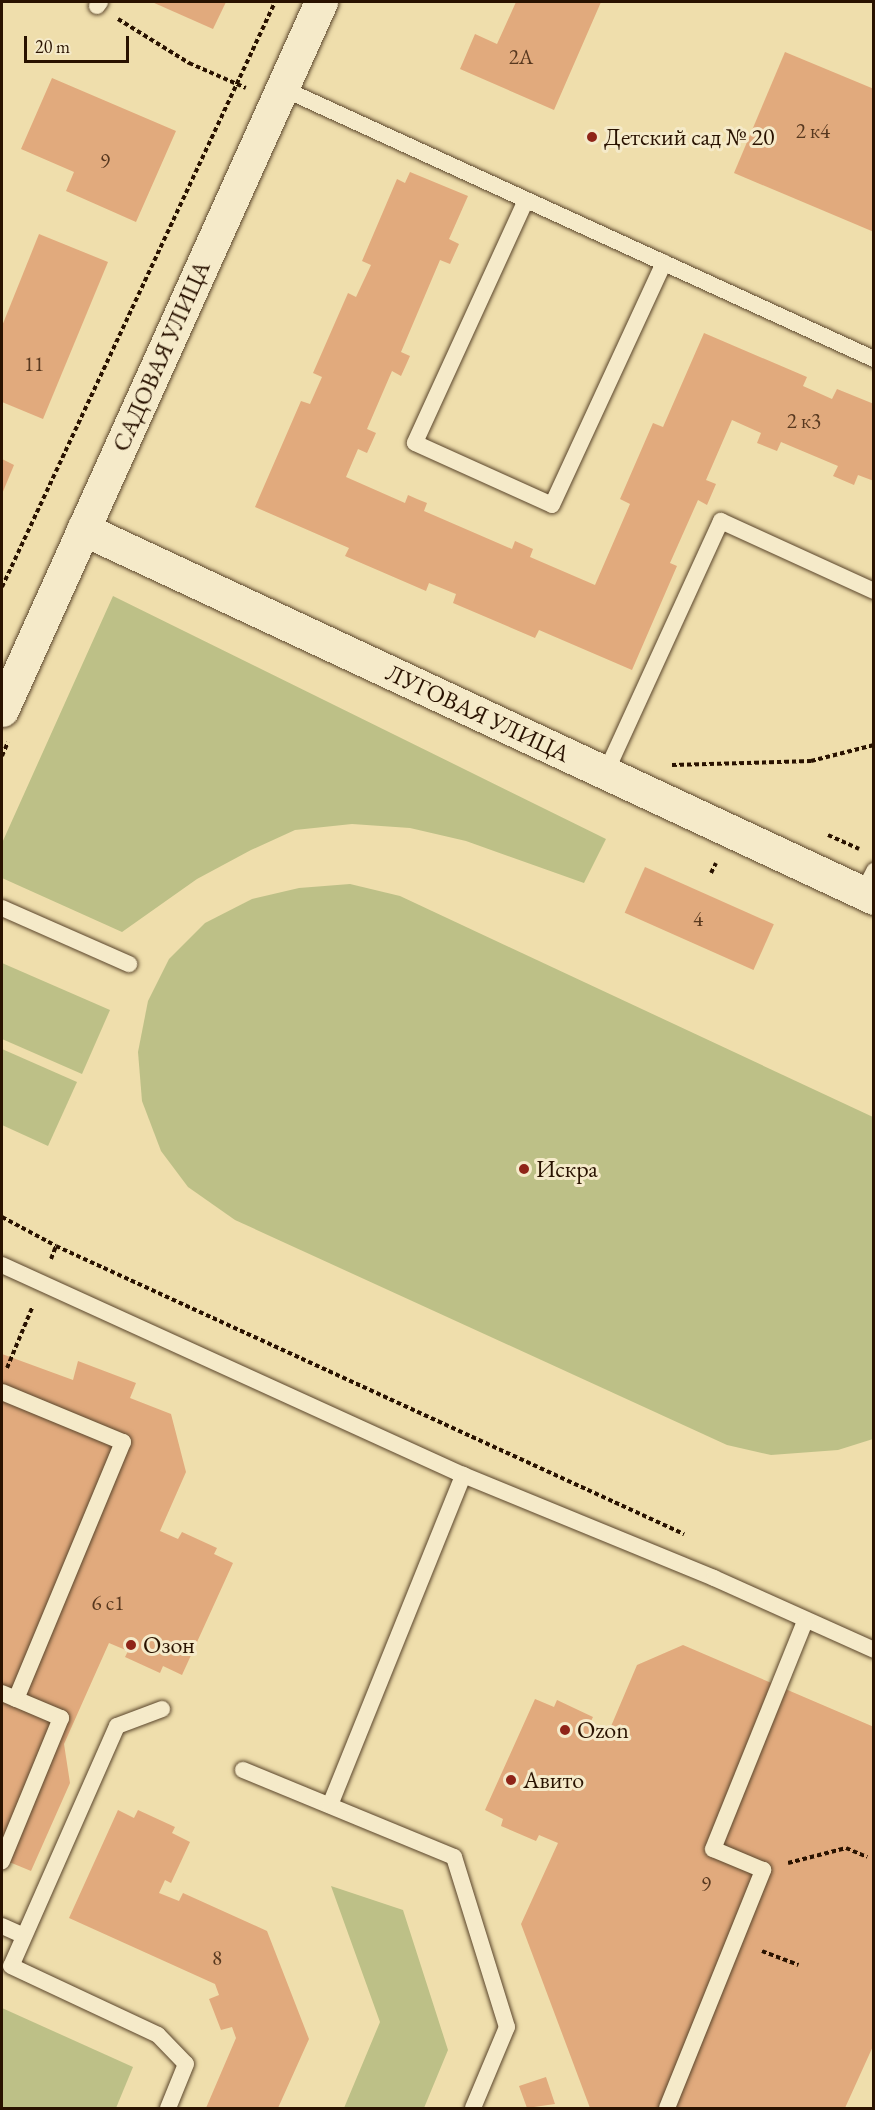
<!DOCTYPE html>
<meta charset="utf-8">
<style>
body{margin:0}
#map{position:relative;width:875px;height:2110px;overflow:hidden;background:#efdeac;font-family:"EB Garamond",serif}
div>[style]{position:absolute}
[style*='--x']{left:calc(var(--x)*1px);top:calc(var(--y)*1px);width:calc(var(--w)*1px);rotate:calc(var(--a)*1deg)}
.green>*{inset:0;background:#bdc087}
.building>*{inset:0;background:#e1aa7d;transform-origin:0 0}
.path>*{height:4px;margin-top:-2px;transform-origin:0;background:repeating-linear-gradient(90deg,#291200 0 4.5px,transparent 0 7.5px)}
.roads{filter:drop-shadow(0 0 2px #5a452b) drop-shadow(0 0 2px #5a452b)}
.service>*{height:16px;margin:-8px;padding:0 8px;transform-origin:8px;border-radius:8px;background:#f5eac9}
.minor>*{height:33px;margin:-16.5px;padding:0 16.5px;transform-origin:16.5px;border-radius:16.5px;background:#f5eac9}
.dots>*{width:16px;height:16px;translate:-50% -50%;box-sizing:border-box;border:3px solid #f5eac9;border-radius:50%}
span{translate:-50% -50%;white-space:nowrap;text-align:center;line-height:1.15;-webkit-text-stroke:6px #f5eac9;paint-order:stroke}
.number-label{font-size:21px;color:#57381f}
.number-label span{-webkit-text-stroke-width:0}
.poi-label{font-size:24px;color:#291200}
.left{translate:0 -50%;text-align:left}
.street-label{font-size:24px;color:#291200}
.frame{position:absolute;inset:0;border:3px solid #291200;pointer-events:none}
.scale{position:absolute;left:24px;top:36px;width:105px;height:27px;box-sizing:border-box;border:3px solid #291200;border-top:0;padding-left:8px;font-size:18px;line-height:21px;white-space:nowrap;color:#291200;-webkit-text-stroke:4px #f5eac9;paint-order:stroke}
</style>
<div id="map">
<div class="green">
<div style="clip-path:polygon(113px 596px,606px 839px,584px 883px,466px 841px,410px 828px,352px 824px,295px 830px,251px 850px,197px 879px,122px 932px,2px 878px,2px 843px)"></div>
<div style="clip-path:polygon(350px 884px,400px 896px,873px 1117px,873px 1439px,838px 1450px,771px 1455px,727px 1445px,235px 1220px,188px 1187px,161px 1151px,142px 1101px,138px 1052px,148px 1001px,169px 959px,205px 923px,252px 899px,299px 888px)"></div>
<div style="clip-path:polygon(2px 963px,110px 1010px,82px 1074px,2px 1039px)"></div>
<div style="clip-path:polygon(2px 1049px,77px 1082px,48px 1146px,2px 1125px)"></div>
<div style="clip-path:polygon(331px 1886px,403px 1910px,448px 2050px,424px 2108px,344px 2108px,380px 2022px)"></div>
<div style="clip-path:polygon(2px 2008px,133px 2067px,116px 2108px,2px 2108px)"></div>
</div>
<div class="building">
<div style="clip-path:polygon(152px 2px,226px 2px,213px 29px)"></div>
<div style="clip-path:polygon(516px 2px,601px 2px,554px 110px,460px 69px,475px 34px,497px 44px)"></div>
<div style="clip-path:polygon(785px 52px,874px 89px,874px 232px,734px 173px)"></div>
<div style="clip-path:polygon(52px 78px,176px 131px,136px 222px,66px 191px,74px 172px,21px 149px)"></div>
<div style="clip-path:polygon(410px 172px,468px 196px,449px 239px,459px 244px,450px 264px,440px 260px,401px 352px,410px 356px,406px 365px,401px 376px,392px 371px,367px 429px,376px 433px,372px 442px,367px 453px,358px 449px,346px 477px,405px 503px,408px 495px,417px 499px,427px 503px,424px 511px,512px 549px,515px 541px,533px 549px,530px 557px,595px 585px,630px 504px,620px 499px,653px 423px,663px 427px,704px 333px,807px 377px,803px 386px,832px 399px,837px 389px,874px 404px,874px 481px,858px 475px,854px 485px,833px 476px,838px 466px,781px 442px,777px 451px,757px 443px,761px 433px,732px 420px,706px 480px,716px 484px,707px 505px,698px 500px,670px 563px,677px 566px,632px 670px,539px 630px,535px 638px,453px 603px,456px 594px,429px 583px,426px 591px,345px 556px,349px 548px,255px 507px,301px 401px,310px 404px,322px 377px,313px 373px,348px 293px,356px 297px,371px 265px,362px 261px,397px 179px,405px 183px)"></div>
<div style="clip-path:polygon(39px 234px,108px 262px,43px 419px,2px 402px,2px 326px)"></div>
<div style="clip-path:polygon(2px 459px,14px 465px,2px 494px)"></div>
<div style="left:645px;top:867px;width:141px;height:50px;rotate:24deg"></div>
<div style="clip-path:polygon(2px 1354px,73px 1380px,78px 1361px,136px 1383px,130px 1398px,171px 1414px,186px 1472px,160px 1531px,178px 1539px,182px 1532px,217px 1548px,214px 1554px,233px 1563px,182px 1675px,163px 1666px,160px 1673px,125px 1657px,128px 1651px,109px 1643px,64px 1744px,70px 1783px,31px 1871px,2px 1859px)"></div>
<div style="clip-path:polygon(683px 1645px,874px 1727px,874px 2044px,845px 2108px,590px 2108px,521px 1924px,558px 1843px,539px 1835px,536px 1841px,501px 1826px,503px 1819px,485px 1810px,535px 1699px,554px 1707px,557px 1700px,593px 1717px,590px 1723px,609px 1731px,637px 1665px)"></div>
<div style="clip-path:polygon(118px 1810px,134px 1818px,138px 1810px,175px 1827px,172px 1833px,190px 1842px,171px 1883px,165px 1880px,159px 1893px,179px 1901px,183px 1893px,267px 1931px,309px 2039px,278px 2108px,206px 2108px,236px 2038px,232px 2027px,221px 2030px,209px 1999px,219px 1995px,215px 1984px,69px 1918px)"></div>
<div style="clip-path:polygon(546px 2077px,555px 2104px,527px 2108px,519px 2086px)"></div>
</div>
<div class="path">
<div style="--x:118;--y:19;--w:84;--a:31.8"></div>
<div style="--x:189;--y:63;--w:62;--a:23.7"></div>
<div style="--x:2;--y:587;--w:646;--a:-64.98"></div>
<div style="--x:2;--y:756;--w:15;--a:-67"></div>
<div style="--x:672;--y:765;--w:139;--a:-1.6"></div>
<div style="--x:811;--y:761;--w:65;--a:-14.3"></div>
<div style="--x:828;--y:835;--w:34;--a:24"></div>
<div style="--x:711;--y:873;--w:11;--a:-63"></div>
<div style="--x:2;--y:1217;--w:61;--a:28.2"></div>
<div style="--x:56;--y:1246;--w:691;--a:24.64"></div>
<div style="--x:51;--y:1259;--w:14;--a:-69"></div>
<div style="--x:7;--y:1368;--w:65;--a:-67.4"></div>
<div style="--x:788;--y:1863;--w:60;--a:-14.5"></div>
<div style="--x:846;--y:1848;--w:23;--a:23"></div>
<div style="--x:762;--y:1951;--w:39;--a:21"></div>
</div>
<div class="roads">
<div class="service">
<div style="--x:97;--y:6;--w:5;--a:-53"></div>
<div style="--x:282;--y:88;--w:651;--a:24.6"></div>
<div style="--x:526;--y:200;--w:267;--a:114.6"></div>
<div style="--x:415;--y:443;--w:150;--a:24.3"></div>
<div style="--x:552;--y:505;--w:267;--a:-65.2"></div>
<div style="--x:606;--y:772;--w:276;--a:-65.4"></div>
<div style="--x:721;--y:521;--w:168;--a:24.6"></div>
<div style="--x:863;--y:893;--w:25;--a:-63"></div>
<div style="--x:2;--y:908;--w:139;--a:23.8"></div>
<div style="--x:2;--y:1265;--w:507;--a:24.49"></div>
<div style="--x:463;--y:1475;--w:271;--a:22.3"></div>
<div style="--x:714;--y:1578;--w:175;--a:24.2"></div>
<div style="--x:2;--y:1392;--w:131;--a:22.5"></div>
<div style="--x:123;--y:1442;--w:278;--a:112.6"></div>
<div style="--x:16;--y:1699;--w:49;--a:22.9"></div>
<div style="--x:61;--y:1718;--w:155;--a:112.4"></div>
<div style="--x:2;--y:1693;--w:15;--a:23"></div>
<div style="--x:162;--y:1709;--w:48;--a:159.3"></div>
<div style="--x:117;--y:1726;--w:262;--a:113.8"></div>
<div style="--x:11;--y:1966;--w:162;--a:25.1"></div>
<div style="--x:158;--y:2035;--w:40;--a:46"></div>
<div style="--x:186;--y:2064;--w:48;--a:112.2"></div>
<div style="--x:243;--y:1770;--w:228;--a:22.4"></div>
<div style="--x:454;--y:1857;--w:178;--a:72.7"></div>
<div style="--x:507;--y:2027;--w:88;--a:112.8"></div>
<div style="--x:330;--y:1805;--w:356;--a:-68"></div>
<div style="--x:2;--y:1926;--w:22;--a:24"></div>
<div style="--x:667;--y:2108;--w:257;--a:-68"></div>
<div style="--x:763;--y:1870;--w:54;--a:-157.2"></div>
<div style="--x:713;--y:1849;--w:246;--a:-68"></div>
</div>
<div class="minor">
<div style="--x:83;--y:529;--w:873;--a:25.01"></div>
<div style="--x:2;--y:710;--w:777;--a:-65.75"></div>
</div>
</div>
<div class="dots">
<div style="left:592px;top:137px;background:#8f2418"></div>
<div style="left:524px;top:1169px;background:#8f2418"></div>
<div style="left:131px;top:1645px;background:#8f2418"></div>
<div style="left:565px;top:1730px;background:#8f2418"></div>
<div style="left:511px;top:1780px;background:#8f2418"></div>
</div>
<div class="number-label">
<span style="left:521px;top:57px">2А</span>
<span style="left:813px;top:131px">2 к4</span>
<span style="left:105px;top:161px">9</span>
<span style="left:34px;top:364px">11</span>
<span style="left:804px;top:421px">2 к3</span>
<span style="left:698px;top:919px">4</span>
<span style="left:108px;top:1603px">6 с1</span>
<span style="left:706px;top:1884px">9</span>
<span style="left:217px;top:1958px">8</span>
</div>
<div class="poi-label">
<span class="left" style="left:604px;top:137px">Детский сад № 20</span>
<span class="left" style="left:536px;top:1169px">Искра</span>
<span class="left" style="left:143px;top:1645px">Озон</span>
<span class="left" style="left:577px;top:1730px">Ozon</span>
<span class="left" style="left:523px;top:1780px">Авито</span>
</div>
<div class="street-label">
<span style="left:161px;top:356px;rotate:-66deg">САДОВАЯ УЛИЦА</span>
<span style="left:478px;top:713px;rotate:25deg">ЛУГОВАЯ УЛИЦА</span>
</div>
<div class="frame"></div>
<div class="scale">20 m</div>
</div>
